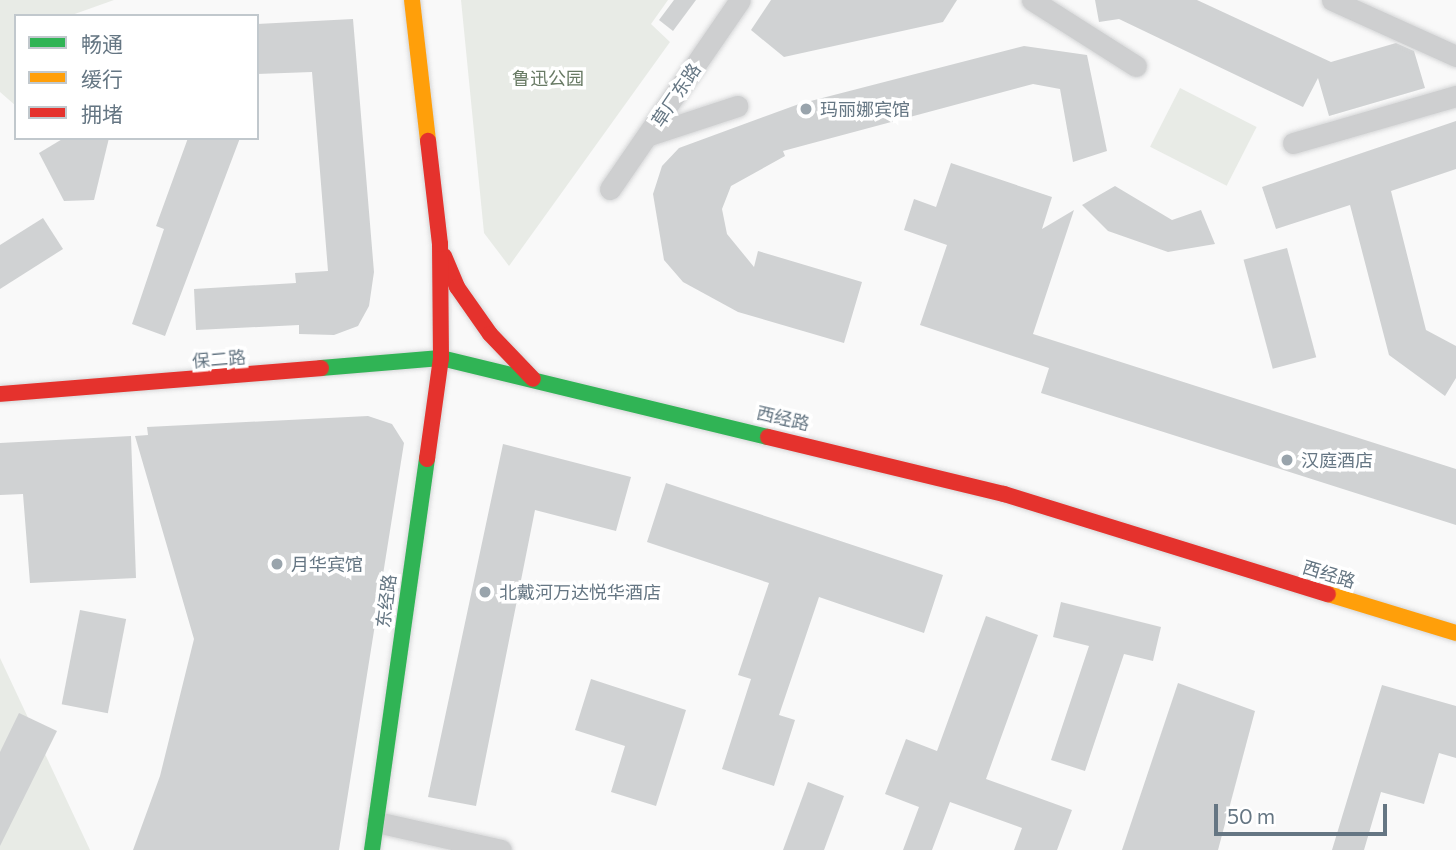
<!DOCTYPE html>
<meta charset="utf-8">
<style>
body{margin:0}
#map{position:relative;width:1456px;height:850px;overflow:hidden;background:#f9f9f9;font-family:Commissioner,"Noto Sans SC",sans-serif}
div>[style]{position:absolute}
[style*='--x']{left:calc(var(--x)*1px);top:calc(var(--y)*1px);width:calc(var(--w)*1px);rotate:calc(var(--a)*1deg)}
.green>*{inset:0;background:#e8ebe6;transform-origin:0 0}
.building>*{inset:0;background:#d0d2d3;transform-origin:0 0}
.roads{filter:drop-shadow(0 0 2px #d5d6d7) drop-shadow(0 0 2px #d5d6d7)}
.street>*{height:21px;margin:-10.5px;padding:0 10.5px;transform-origin:10.5px;border-radius:10.5px;background:#cecfd0}
.fast>*{height:16px;margin:-8px;padding:0 8px;transform-origin:8px;border-radius:8px;background:#30b455}
.slow>*{height:16px;margin:-8px;padding:0 8px;transform-origin:8px;border-radius:8px;background:#ff9f0a}
.jam>*{height:16px;margin:-8px;padding:0 8px;transform-origin:8px;border-radius:8px;background:#e5322d}
.dots>*{width:19px;height:19px;translate:-50% -50%;box-sizing:border-box;border:4px solid #fff;border-radius:50%}
span{translate:-50% -50%;white-space:nowrap;text-align:center;line-height:1.15;-webkit-text-stroke:7px #fff;paint-order:stroke}
.park-label{font-size:18px;color:#687a64}
.street-label{font-size:18px;color:#657683}
.poi-label{font-size:18px;color:#657683}
.left{translate:0 -50%;text-align:left}
.legend{position:absolute;left:14px;top:14px;width:245px;height:126px;box-sizing:border-box;background:#fff;border:2px solid #c1c8cd;margin:0;padding:9px 12px;list-style:none;font-size:21px;color:#657683}
.legend li{display:flex;align-items:center;gap:14px;height:35px}
.legend b{width:35px;border:2px solid #c1c8cd}
.scale{position:absolute;left:1214px;top:804px;width:173px;height:32px;box-sizing:border-box;border:4px solid #657683;border-top:0;padding-left:9px;font-size:21px;line-height:24px;white-space:nowrap;color:#657683;-webkit-text-stroke:5px #fff;paint-order:stroke}
</style>
<div id="map">
<div class="green">
<div style="clip-path:polygon(0 0,114px 0,69px 16px,16px 16px,16px 106px,0 92px)"></div>
<div style="clip-path:polygon(461px 0,668px 0,651px 24px,670px 42px,509px 266px,484px 233px)"></div>
<div style="left:1180px;top:88px;width:86px;height:66px;rotate:27deg"></div>
<div style="clip-path:polygon(0 658px,90px 850px,0 850px)"></div>
</div>
<div class="building">
<div style="clip-path:polygon(674px 0,696px 0,673px 31px,659px 20px)"></div>
<div style="clip-path:polygon(771px 0,957px 0,943px 22px,784px 57px,751px 30px)"></div>
<div style="clip-path:polygon(1095px 0,1197px 0,1331px 62px,1396px 43px,1414px 51px,1425px 88px,1329px 116px,1318px 78px,1303px 107px,1119px 19px,1099px 22px)"></div>
<div style="clip-path:polygon(353px 19px,374px 272px,369px 306px,358px 326px,334px 335px,299px 334px,299px 325px,196px 330px,194px 289px,296px 283px,295px 273px,328px 271px,312px 72px,257px 74px,257px 24px)"></div>
<div style="clip-path:polygon(1024px 46px,1087px 55px,1107px 151px,1073px 162px,1060px 89px,1033px 84px,783px 151px,785px 156px,731px 186px,722px 209px,727px 234px,754px 267px,758px 251px,862px 282px,844px 343px,738px 312px,683px 282px,664px 260px,653px 194px,662px 166px,679px 148px,799px 104px)"></div>
<div style="clip-path:polygon(1456px 121px,1456px 169px,1391px 191px,1426px 330px,1456px 346px,1456px 378px,1445px 396px,1389px 355px,1350px 205px,1276px 229px,1262px 187px)"></div>
<div style="clip-path:polygon(64px 138px,109px 138px,94px 200px,64px 201px,39px 153px)"></div>
<div style="clip-path:polygon(188px 138px,240px 138px,165px 336px,132px 324px,164px 229px,156px 226px)"></div>
<div style="clip-path:polygon(951px 163px,1052px 197px,1042px 229px,1074px 210px,1033px 334px,1456px 469px,1456px 525px,1041px 393px,1049px 368px,920px 325px,947px 245px,904px 230px,914px 199px,936px 207px)"></div>
<div style="clip-path:polygon(1115px 186px,1172px 220px,1201px 210px,1215px 244px,1168px 252px,1108px 231px,1082px 205px)"></div>
<div style="clip-path:polygon(43px 218px,63px 249px,0 289px,0 245px)"></div>
<div style="left:1287px;top:248px;width:113px;height:45px;rotate:75deg"></div>
<div style="clip-path:polygon(368px 416px,392px 424px,404px 443px,339px 850px,133px 850px,160px 776px,194px 639px,135px 436px,148px 435px,147px 427px)"></div>
<div style="clip-path:polygon(131px 436px,136px 578px,30px 583px,23px 494px,0 495px,0 443px)"></div>
<div style="clip-path:polygon(503px 444px,631px 477px,616px 531px,535px 510px,476px 806px,428px 797px)"></div>
<div style="clip-path:polygon(666px 483px,943px 575px,924px 633px,819px 597px,779px 715px,795px 720px,774px 786px,722px 769px,751px 679px,738px 675px,769px 583px,647px 542px)"></div>
<div style="clip-path:polygon(1061px 602px,1161px 627px,1153px 661px,1124px 654px,1085px 771px,1051px 760px,1089px 646px,1053px 637px)"></div>
<div style="left:80px;top:610px;width:47px;height:96px;rotate:11deg"></div>
<div style="clip-path:polygon(986px 616px,1038px 635px,986px 779px,1072px 810px,1057px 850px,1014px 850px,1022px 828px,950px 802px,932px 850px,903px 850px,919px 807px,885px 794px,906px 739px,937px 751px)"></div>
<div style="clip-path:polygon(591px 679px,686px 710px,656px 806px,611px 792px,625px 746px,575px 730px)"></div>
<div style="clip-path:polygon(1178px 683px,1255px 711px,1218px 850px,1122px 850px)"></div>
<div style="clip-path:polygon(1382px 685px,1456px 706px,1456px 758px,1439px 753px,1424px 804px,1381px 792px,1364px 850px,1332px 850px)"></div>
<div style="clip-path:polygon(19px 713px,57px 731px,0 846px,0 752px)"></div>
<div style="clip-path:polygon(808px 782px,844px 796px,824px 850px,783px 850px)"></div>
</div>
<div class="roads">
<div class="street">
<div style="--x:1032;--y:0;--w:123;--a:32.4"></div>
<div style="--x:1332;--y:0;--w:136;--a:24.3"></div>
<div style="--x:649;--y:135;--w:93;--a:-18.2"></div>
<div style="--x:1293;--y:143;--w:170;--a:-16.1"></div>
<div style="--x:610;--y:189;--w:229;--a:-55.5"></div>
<div style="--x:377;--y:822;--w:127;--a:12.7"></div>
</div>
<div class="fast">
<div style="--x:321;--y:368;--w:120;--a:-4.8"></div>
<div style="--x:441;--y:358;--w:336;--a:13.6"></div>
<div style="--x:372;--y:850;--w:395;--a:-82"></div>
</div>
<div class="slow">
<div style="--x:412;--y:0;--w:142;--a:83.5"></div>
<div style="--x:1328;--y:594;--w:134;--a:16.9"></div>
</div>
<div class="jam">
<div style="--x:444;--y:256;--w:34;--a:67"></div>
<div style="--x:457;--y:287;--w:57;--a:54.9"></div>
<div style="--x:490;--y:334;--w:62;--a:46.3"></div>
<div style="--x:0;--y:394;--w:322;--a:-4.6"></div>
<div style="--x:768;--y:437;--w:243;--a:13.6"></div>
<div style="--x:1004;--y:494;--w:339;--a:17.2"></div>
<div style="--x:427;--y:459;--w:102;--a:-82.1"></div>
<div style="--x:441;--y:358;--w:114;--a:-90.5"></div>
<div style="--x:440;--y:244;--w:104;--a:-96.6"></div>
</div>
</div>
<div class="dots">
<div style="left:806px;top:109px;background:#99a4ac"></div>
<div style="left:1287px;top:460px;background:#99a4ac"></div>
<div style="left:277px;top:564px;background:#99a4ac"></div>
<div style="left:485px;top:592px;background:#99a4ac"></div>
</div>
<div class="park-label">
<span style="left:548px;top:78px">鲁迅公园</span>
</div>
<div class="street-label">
<span style="left:676px;top:95px;rotate:-56deg">草厂东路</span>
<span style="left:219px;top:359px;rotate:-5deg">保二路</span>
<span style="left:783px;top:418px;rotate:13deg">西经路</span>
<span style="left:1329px;top:574px;rotate:17deg">西经路</span>
<span style="left:386px;top:601px;rotate:-83deg">东经路</span>
</div>
<div class="poi-label">
<span class="left" style="left:820px;top:109px">玛丽娜宾馆</span>
<span class="left" style="left:1301px;top:460px">汉庭酒店</span>
<span class="left" style="left:291px;top:564px">月华宾馆</span>
<span class="left" style="left:499px;top:592px">北戴河万达悦华酒店</span>
</div>
<ul class="legend">
<li><b style="height:9px;background:#30b455"></b>畅通</li>
<li><b style="height:9px;background:#ff9f0a"></b>缓行</li>
<li><b style="height:9px;background:#e5322d"></b>拥堵</li>
</ul>
<div class="scale">50 m</div>
</div>
